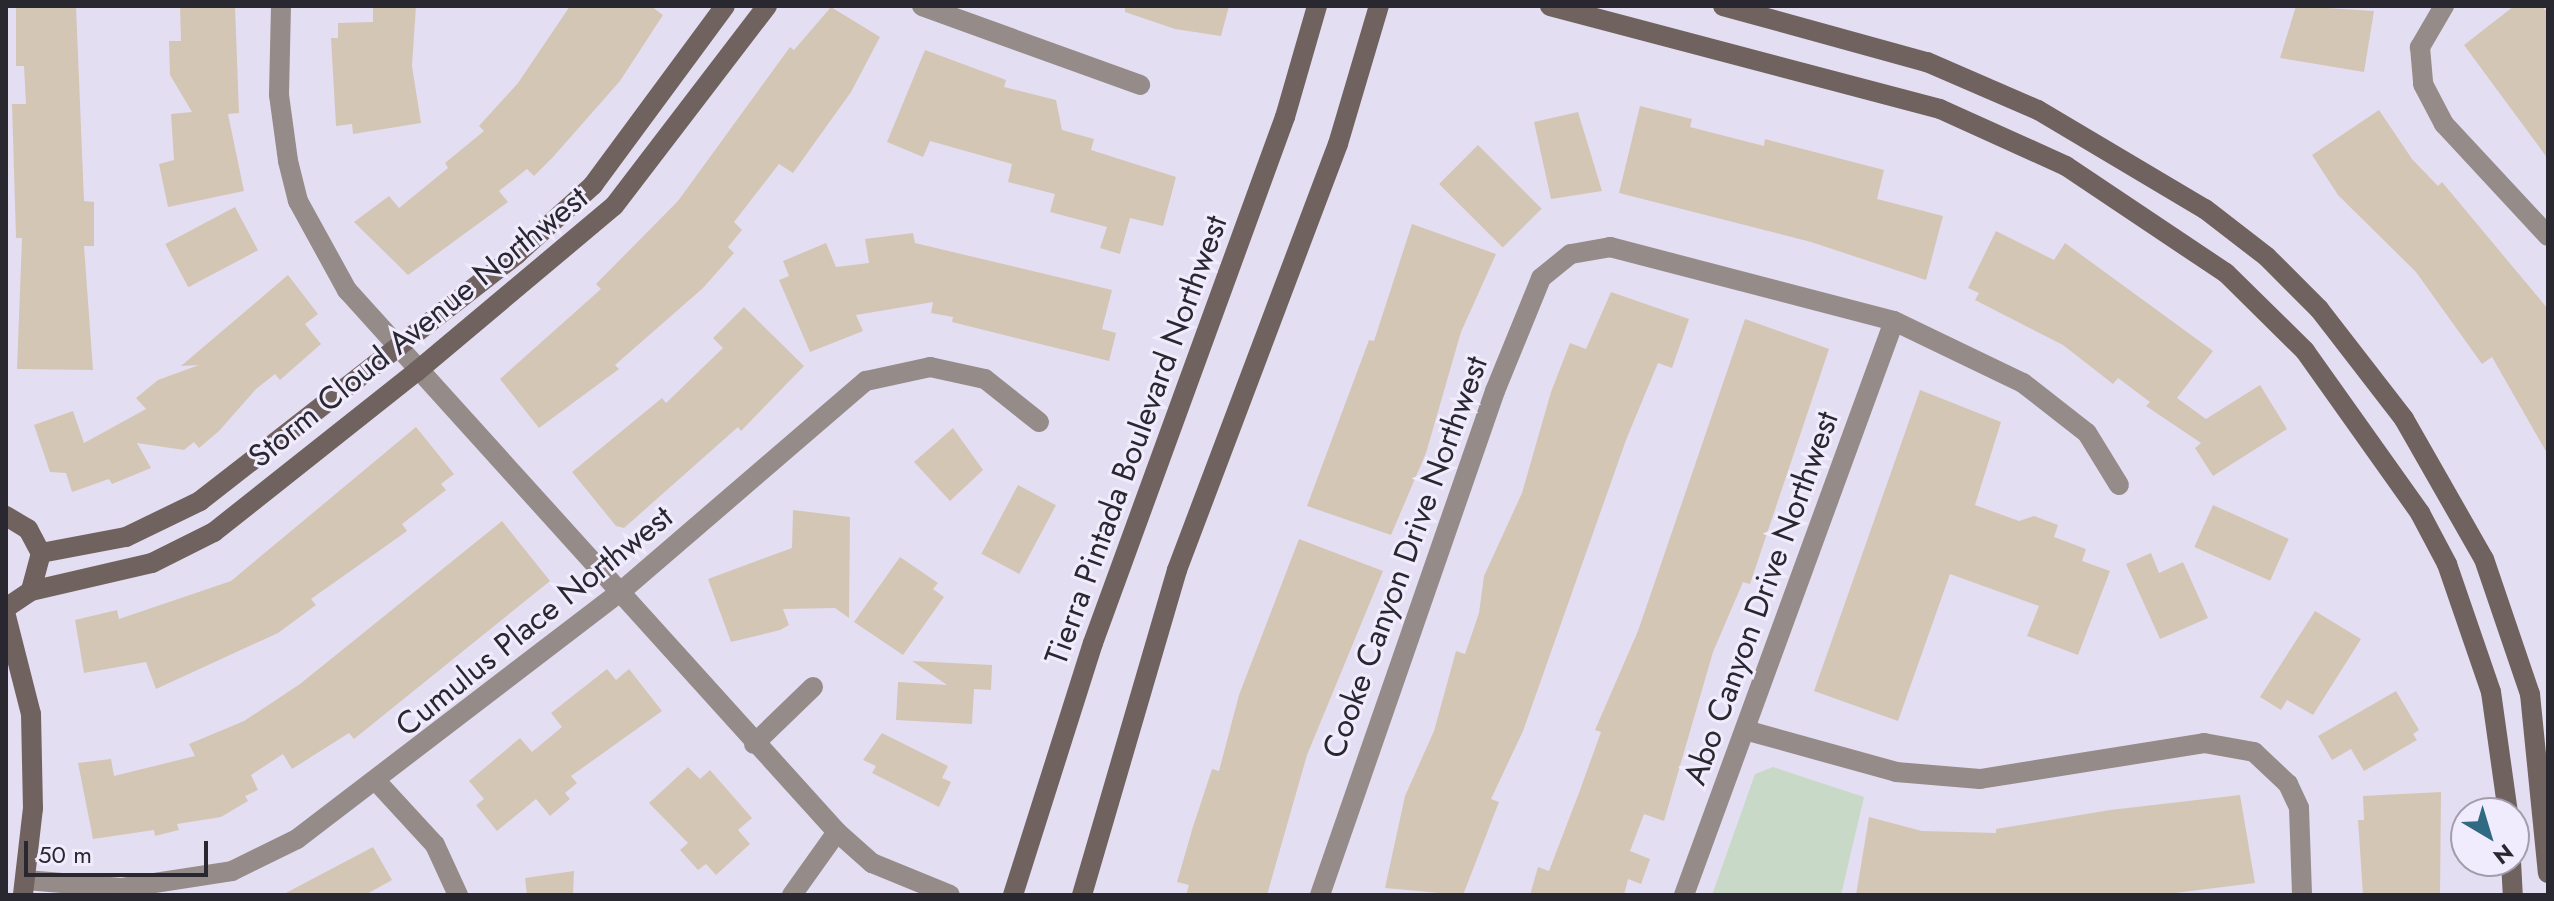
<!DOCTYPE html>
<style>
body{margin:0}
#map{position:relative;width:2554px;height:901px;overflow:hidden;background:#e4def3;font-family:Jost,sans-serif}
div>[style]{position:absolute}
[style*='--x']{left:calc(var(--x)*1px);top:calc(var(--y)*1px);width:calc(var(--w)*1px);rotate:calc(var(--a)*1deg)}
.green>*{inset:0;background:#c8d9c8}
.building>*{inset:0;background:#d4c6b4;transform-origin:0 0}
.street>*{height:20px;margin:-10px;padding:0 10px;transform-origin:10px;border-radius:10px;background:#958b88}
.secondary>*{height:20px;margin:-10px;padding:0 10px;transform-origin:10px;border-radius:10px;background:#70625e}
span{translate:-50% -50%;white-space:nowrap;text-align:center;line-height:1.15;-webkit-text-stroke:6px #f1ecfd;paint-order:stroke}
.street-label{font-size:32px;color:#29272f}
.frame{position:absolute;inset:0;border:8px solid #29272f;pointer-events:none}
.north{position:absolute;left:2450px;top:797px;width:80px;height:80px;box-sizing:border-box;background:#f1ecfd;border:2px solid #a19dab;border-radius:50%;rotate:142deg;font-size:22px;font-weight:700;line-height:32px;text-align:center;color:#29272f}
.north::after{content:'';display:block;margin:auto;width:28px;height:36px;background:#2f6a82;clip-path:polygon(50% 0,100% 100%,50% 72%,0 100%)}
.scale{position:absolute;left:24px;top:841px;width:184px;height:36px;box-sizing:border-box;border:4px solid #29272f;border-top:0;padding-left:10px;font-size:24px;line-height:28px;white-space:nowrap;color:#29272f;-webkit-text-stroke:6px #f1ecfd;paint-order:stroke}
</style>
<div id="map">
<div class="green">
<div style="clip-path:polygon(1773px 767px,1864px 797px,1841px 895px,1712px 895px,1755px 774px)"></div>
</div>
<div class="building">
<div style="clip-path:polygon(16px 6px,76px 6px,84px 201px,94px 202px,94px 246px,84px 246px,93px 370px,17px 369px,22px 238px,16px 238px,12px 104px,26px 104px,24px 66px,16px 66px)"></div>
<div style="clip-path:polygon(180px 6px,235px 6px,239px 113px,228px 114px,244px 191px,168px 207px,159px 164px,174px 160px,171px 114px,192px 112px,170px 75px,169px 41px,181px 41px)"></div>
<div style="clip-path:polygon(373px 6px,416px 6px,412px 66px,421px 123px,353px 134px,352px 124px,336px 126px,331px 38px,338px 38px,338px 23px,373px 22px)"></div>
<div style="clip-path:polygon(570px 6px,651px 6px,663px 15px,620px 81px,553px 157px,534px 176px,527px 169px,499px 191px,508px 202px,408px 275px,354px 222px,389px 196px,399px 208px,448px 168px,445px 163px,484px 131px,479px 126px,518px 83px)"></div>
<div style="clip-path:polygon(1125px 6px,1229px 6px,1221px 36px,1175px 29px,1125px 12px)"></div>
<div style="clip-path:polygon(2296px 6px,2374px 11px,2364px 72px,2280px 58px)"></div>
<div style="clip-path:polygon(2514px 6px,2542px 6px,2548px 13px,2548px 159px,2464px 45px)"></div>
<div style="clip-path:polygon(831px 7px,880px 37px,851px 92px,793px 173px,779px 164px,734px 222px,742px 230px,728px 247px,734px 253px,703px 288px,615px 365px,619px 369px,539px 428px,500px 379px,601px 289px,596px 284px,678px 201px,790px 47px,794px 50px)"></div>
<div style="clip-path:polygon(925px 50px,1006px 80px,1004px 87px,1056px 100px,1062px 130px,1094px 139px,1091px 150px,1176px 177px,1163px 226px,1130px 218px,1120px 254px,1100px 248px,1107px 227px,1050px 212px,1055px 194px,1008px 182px,1012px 164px,930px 141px,923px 157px,887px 142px)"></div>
<div style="clip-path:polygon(1640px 106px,1692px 119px,1690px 127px,1764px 146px,1765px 139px,1884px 170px,1877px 199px,1943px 216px,1926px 280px,1811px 242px,1619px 193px)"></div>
<div style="clip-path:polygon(2379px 110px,2412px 159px,2438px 186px,2442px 182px,2548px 309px,2548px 455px,2492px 357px,2482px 364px,2416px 272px,2338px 195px,2312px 155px)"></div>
<div style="clip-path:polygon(1578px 112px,1602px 191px,1551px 199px,1534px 122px)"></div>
<div style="left:1478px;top:145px;width:90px;height:55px;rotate:45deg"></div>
<div style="left:235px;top:207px;width:49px;height:79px;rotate:62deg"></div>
<div style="clip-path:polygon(1412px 224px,1496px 254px,1461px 332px,1426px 453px,1391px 535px,1307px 506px,1369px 340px,1374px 341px)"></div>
<div style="clip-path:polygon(1996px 231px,2054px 260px,2065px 243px,2213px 351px,2177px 398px,2206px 419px,2260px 385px,2287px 429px,2213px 476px,2195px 448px,2201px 443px,2146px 406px,2150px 402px,2118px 378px,2113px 384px,2063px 345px,1975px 300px,1979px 293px,1968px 288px)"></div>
<div style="clip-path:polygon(913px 233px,915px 243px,1112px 290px,1102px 329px,1116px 333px,1109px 361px,952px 322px,953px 317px,931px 313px,933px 302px,856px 315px,863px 331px,810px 352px,779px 280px,789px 276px,783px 261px,826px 243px,836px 267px,869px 263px,865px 239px)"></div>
<div style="clip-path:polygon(288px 275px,318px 314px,305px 324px,321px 344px,280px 380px,275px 374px,256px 389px,219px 431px,199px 448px,194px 442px,184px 450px,137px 443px,151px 468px,112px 484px,109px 479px,72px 492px,66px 473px,50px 472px,34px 425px,73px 411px,84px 443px,146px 409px,136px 398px,158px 380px,199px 365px,181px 366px)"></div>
<div style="clip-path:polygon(1611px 292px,1689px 319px,1672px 368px,1658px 363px,1626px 440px,1523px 731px,1491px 799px,1499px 802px,1463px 895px,1385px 888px,1405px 796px,1434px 731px,1456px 651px,1465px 654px,1479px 613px,1484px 576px,1522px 493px,1551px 392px,1570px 343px,1586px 349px)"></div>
<div style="clip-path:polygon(744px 307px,804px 366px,741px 431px,738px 427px,624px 528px,616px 526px,572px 472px,662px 398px,666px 403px,723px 348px,713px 338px)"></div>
<div style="clip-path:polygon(1745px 319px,1829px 349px,1750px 584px,1743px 582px,1713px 652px,1664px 821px,1644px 814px,1630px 851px,1650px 859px,1641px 884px,1628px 879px,1624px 895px,1530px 895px,1538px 867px,1549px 871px,1580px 790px,1601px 732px,1595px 730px,1638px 631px)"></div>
<div style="clip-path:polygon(1920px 390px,2001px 422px,1975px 505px,2019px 521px,2034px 516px,2058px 525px,2054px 537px,2086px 549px,2082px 561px,2110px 571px,2078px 655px,2027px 636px,2039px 606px,1950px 574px,1898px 721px,1814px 691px)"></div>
<div style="clip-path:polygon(416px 427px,454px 474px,441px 484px,446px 490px,402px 524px,407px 531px,311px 599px,316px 605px,278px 633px,156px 689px,146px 662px,84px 673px,75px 620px,117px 610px,119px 619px,231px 581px)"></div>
<div style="clip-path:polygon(953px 428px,983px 470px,950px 501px,914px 462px)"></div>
<div style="left:1018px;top:485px;width:43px;height:78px;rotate:28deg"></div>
<div style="left:2213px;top:505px;width:83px;height:46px;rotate:24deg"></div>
<div style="clip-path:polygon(793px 510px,850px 517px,849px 618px,835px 608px,783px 609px,789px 625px,780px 630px,731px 642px,708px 579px,792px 548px)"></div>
<div style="clip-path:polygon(502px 521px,550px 581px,354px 739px,349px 733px,292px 769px,283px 754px,251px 775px,258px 790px,245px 796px,248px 801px,221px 817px,177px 824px,179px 830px,155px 836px,154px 830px,93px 839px,78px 763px,111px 759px,114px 776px,195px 756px,189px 744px,244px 721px,300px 684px)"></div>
<div style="clip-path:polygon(1299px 539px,1383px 571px,1307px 755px,1267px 895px,1186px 895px,1189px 885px,1177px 882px,1192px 830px,1212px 769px,1219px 771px,1239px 695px)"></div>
<div style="clip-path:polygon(2151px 553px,2159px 573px,2183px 562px,2208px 618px,2160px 639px,2126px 564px)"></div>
<div style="clip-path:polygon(900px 557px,938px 583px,933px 589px,944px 597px,903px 655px,854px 622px)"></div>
<div style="clip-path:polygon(2315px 611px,2361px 639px,2313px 715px,2287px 700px,2281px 710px,2260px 697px)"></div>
<div style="clip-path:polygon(912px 661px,992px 665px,991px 690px,974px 689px,972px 724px,896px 720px,898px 682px,947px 685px)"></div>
<div style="clip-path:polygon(607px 669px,616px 680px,629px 669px,662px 711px,571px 776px,577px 783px,565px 793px,570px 799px,550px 816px,536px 799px,497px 831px,476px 805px,484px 799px,469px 781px,520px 738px,532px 752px,562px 727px,551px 713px)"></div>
<div style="clip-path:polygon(2396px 691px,2419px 730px,2413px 734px,2417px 740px,2364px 771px,2351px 749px,2332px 760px,2318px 736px)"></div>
<div style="clip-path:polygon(882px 733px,948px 766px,942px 778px,951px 782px,939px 807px,872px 773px,876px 766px,863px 760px)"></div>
<div style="clip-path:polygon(688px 767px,700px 779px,710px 770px,752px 818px,738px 830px,750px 844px,716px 875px,706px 864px,698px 870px,680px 850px,688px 843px,649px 803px)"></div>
<div style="clip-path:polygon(2441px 792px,2440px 895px,2363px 895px,2358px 820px,2364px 820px,2363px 796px)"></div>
<div style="clip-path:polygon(2240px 795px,2255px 883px,2159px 895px,1856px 895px,1869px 817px,1922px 831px,1996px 833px,1996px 829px,2110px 810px)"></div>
<div style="clip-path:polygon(373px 847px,392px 880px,365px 895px,282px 895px)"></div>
<div style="clip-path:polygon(574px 871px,573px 895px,527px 895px,525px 878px)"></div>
</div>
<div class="street">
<div style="--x:281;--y:6;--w:89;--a:91.3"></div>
<div style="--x:279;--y:95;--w:67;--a:82.2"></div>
<div style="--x:288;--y:161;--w:41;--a:76"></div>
<div style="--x:298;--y:201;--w:102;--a:61.2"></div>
<div style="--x:347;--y:290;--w:731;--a:47.88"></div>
<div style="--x:837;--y:832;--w:47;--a:41.5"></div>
<div style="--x:872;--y:863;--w:84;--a:22.3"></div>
<div style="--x:922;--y:6;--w:232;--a:19.9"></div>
<div style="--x:2444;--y:6;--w:48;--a:120.3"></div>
<div style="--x:2420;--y:47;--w:37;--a:85"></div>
<div style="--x:2423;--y:84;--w:45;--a:62.3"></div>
<div style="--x:2444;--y:124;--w:153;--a:47.1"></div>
<div style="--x:1745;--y:730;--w:157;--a:15.5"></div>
<div style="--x:1896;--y:772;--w:84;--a:4.8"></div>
<div style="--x:1980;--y:779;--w:227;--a:-9.1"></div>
<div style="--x:2204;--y:743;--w:51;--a:10.2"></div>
<div style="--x:2254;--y:752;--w:47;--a:43.3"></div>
<div style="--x:2288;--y:784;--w:26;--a:65"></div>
<div style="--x:2299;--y:808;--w:87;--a:88"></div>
<div style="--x:754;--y:744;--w:82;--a:-44"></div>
<div style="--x:378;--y:783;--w:84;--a:47.4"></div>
<div style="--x:435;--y:845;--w:55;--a:65.3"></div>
<div style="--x:26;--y:880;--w:96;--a:4.8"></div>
<div style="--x:122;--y:888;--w:111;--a:-8.8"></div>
<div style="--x:232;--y:871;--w:72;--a:-26.2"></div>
<div style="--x:297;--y:839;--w:404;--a:-37.4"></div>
<div style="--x:618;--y:594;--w:327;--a:-40.7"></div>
<div style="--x:866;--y:381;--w:66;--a:-12.3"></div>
<div style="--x:930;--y:367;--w:56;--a:12.3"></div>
<div style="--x:985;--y:379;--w:69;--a:38.5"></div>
<div style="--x:792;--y:895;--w:77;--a:-54.5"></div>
<div style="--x:1320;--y:895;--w:534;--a:-70.85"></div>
<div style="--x:1495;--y:391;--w:122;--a:-67.8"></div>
<div style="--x:1541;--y:278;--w:38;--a:-39"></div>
<div style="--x:1571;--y:254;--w:40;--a:-10"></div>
<div style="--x:1610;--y:247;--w:293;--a:14.6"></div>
<div style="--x:1894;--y:321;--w:143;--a:25.7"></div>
<div style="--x:2023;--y:383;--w:81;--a:38"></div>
<div style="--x:2087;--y:433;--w:61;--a:58.4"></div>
<div style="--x:1684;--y:895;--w:611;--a:-69.9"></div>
</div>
<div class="secondary">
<div style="--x:1550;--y:6;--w:403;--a:14.8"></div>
<div style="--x:1940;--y:109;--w:138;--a:24.3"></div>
<div style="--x:2066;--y:166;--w:192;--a:33.8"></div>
<div style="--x:2226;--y:273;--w:111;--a:44.6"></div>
<div style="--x:2305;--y:351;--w:199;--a:54.6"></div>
<div style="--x:2420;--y:513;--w:58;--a:62.1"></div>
<div style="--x:2447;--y:564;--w:135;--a:71"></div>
<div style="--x:2491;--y:692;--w:122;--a:82"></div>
<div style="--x:1723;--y:6;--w:212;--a:15.4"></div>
<div style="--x:1927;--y:62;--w:121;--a:23.4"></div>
<div style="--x:2038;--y:110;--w:194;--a:30.7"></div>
<div style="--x:2205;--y:209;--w:78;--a:37.7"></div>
<div style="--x:2267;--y:257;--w:74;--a:45"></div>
<div style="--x:2319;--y:309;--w:139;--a:52.3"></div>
<div style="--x:2404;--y:419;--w:161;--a:60.3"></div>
<div style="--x:2484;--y:559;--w:143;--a:71.2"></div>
<div style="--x:2530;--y:694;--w:180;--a:84.3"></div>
<div style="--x:6;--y:516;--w:26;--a:31"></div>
<div style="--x:28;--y:529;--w:27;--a:62"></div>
<div style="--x:41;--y:553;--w:39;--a:105"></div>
<div style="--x:31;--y:591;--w:30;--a:146"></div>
<div style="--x:41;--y:553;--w:86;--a:-10.7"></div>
<div style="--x:126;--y:537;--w:82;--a:-25.9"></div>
<div style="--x:200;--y:501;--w:402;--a:-37.9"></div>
<div style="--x:517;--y:254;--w:103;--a:-42.2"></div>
<div style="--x:593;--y:185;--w:222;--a:-53.6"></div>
<div style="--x:31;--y:591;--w:124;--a:-13"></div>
<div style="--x:152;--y:563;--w:69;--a:-26.6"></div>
<div style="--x:214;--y:532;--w:258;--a:-38.4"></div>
<div style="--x:416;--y:372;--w:258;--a:-40"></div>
<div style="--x:614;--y:206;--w:252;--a:-52.6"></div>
<div style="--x:6;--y:616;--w:101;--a:75.7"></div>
<div style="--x:31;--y:714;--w:94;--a:88.8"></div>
<div style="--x:33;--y:808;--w:88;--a:96.6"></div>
<div style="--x:2511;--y:861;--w:34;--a:87"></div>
<div style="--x:1013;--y:895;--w:264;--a:-72.4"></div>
<div style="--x:1093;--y:643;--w:560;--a:-69.95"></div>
<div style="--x:1285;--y:117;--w:116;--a:-73.9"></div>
<div style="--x:1082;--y:895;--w:339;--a:-73.7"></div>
<div style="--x:1177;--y:570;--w:455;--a:-69.3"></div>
<div style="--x:1338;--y:144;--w:144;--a:-73.5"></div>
</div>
<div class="street-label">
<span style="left:418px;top:327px;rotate:-39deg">Storm Cloud Avenue Northwest</span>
<span style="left:1136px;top:440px;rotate:-70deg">Tierra Pintada Boulevard Northwest</span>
<span style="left:1405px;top:557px;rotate:-70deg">Cooke Canyon Drive Northwest</span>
<span style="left:1761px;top:598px;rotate:-70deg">Abo Canyon Drive Northwest</span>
<span style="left:534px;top:621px;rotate:-39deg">Cumulus Place Northwest</span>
</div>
<div class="frame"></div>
<div class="north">N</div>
<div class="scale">50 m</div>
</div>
